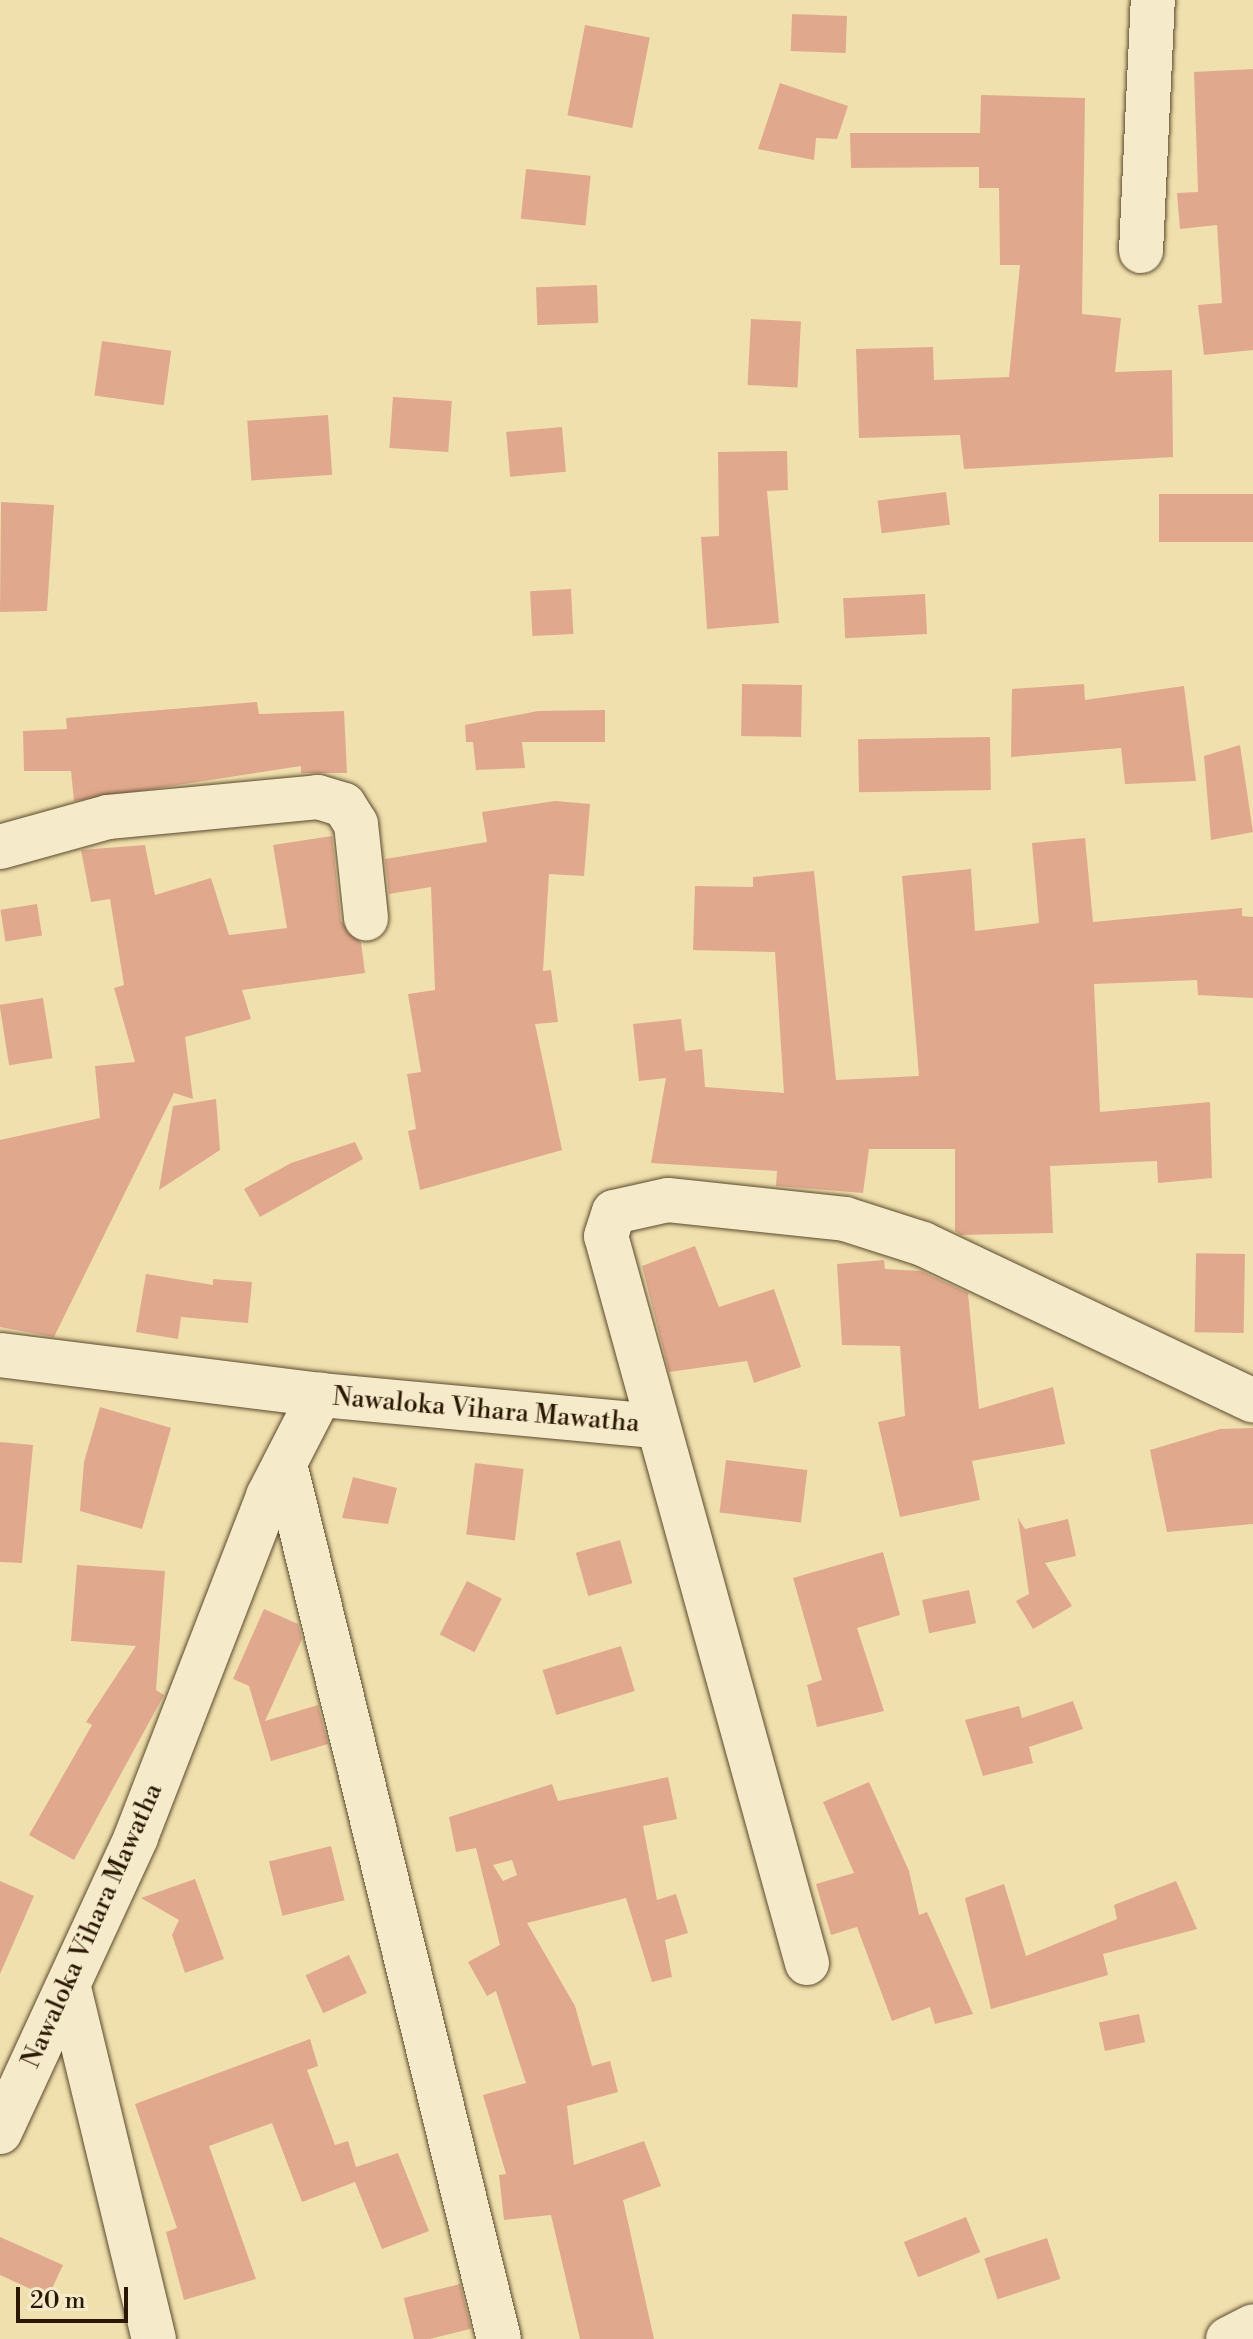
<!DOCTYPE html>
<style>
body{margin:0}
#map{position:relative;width:1253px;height:2339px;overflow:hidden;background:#f0e0ad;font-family:"Libre Bodoni",serif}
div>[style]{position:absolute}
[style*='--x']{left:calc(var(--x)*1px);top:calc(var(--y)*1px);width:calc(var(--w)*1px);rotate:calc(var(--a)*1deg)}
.building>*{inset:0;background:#e0a98e;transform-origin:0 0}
.roads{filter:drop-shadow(0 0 2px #5c4a2d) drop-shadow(0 0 2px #5c4a2d)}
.minor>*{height:44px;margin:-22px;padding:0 22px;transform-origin:22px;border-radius:22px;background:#f5ebca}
span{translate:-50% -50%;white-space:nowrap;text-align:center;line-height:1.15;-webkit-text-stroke:7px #f5ebca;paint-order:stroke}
.street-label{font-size:26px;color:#2b1802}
.scale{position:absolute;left:16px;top:2287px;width:112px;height:36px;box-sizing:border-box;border:4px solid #2b1802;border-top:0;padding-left:10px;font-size:24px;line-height:28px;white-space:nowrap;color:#2b1802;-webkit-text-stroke:6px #f5ebca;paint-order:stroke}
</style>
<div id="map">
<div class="building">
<div style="left:792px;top:14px;width:55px;height:37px;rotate:2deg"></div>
<div style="left:585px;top:25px;width:66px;height:92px;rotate:11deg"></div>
<div style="clip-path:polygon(1253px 69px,1253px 350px,1204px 355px,1198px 305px,1222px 303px,1217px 225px,1180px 229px,1177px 193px,1198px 192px,1194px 72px)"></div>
<div style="clip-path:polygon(780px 83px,848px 106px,837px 139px,816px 138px,814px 160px,758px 149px)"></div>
<div style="clip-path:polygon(981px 95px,1085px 98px,1082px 314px,1121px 318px,1115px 372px,1172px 370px,1173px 457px,964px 469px,960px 435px,859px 438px,856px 349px,933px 347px,934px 380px,1009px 377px,1020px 265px,1000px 265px,999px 188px,979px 188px,979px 167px,851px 168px,850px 133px,980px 133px)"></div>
<div style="left:526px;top:169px;width:65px;height:50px;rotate:6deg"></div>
<div style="left:597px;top:285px;width:38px;height:61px;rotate:88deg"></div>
<div style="left:751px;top:319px;width:50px;height:66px;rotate:3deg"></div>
<div style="left:102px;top:341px;width:70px;height:55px;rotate:8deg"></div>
<div style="left:393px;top:397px;width:59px;height:51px;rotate:4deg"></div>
<div style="left:328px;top:415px;width:60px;height:81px;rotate:86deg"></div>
<div style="left:562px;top:427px;width:45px;height:56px;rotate:85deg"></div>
<div style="clip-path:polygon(787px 451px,788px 490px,767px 491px,779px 623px,707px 629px,701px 537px,719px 536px,718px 452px)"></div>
<div style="left:946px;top:492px;width:33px;height:69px;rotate:83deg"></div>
<div style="left:1253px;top:494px;width:48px;height:94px;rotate:90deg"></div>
<div style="clip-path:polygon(1px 502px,54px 505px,47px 611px,0 612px)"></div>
<div style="left:571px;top:589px;width:45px;height:41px;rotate:87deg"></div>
<div style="left:925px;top:594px;width:40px;height:82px;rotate:87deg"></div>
<div style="left:742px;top:684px;width:60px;height:52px;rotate:1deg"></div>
<div style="clip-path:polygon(1084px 684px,1085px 700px,1184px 686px,1196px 781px,1125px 784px,1121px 748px,1011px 757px,1012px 689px)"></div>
<div style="clip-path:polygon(257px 702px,259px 714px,344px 711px,347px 773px,301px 773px,301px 766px,74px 801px,71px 771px,24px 771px,23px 731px,67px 729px,66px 718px)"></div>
<div style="clip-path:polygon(605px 710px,605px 742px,522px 742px,525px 768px,476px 770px,473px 742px,466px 742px,465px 725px,538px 711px)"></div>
<div style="left:990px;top:737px;width:53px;height:132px;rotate:89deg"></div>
<div style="clip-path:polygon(1240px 745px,1253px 832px,1211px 840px,1204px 756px)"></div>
<div style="clip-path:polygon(555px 801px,590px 804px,584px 876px,549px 874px,543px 971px,551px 970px,558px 1022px,535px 1024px,562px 1150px,420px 1190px,408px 1131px,416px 1129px,407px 1074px,421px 1072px,408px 994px,435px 990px,431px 887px,389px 894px,385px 859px,487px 842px,482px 812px)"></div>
<div style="clip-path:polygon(332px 836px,341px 921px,361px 942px,365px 973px,242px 990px,251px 1019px,185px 1037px,193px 1099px,174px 1093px,54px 1337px,0 1327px,0 1140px,100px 1118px,95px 1066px,135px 1062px,114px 988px,124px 985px,110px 899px,91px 902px,81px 850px,145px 845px,155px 895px,211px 878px,229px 935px,287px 928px,273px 845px)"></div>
<div style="clip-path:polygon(1085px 838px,1093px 922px,1242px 908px,1242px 916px,1253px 917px,1253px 998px,1198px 995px,1197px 980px,1094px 984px,1100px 1112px,1210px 1102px,1212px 1178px,1158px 1183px,1157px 1161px,1050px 1166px,1053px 1233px,961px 1235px,955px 1231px,955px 1149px,869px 1149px,863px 1193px,776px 1186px,777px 1171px,651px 1163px,666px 1078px,639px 1081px,633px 1024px,681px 1019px,685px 1051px,702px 1049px,705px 1087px,784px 1093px,775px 952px,693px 950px,695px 886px,753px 887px,753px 877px,814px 871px,836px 1080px,919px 1076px,902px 876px,971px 869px,975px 931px,1039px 923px,1032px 843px)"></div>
<div style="left:37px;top:904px;width:32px;height:37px;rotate:81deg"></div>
<div style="left:43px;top:998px;width:61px;height:44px;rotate:81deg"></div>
<div style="clip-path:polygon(216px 1099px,220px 1150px,159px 1190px,173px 1106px)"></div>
<div style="clip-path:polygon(355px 1142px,363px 1159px,260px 1217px,244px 1189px,291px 1163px)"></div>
<div style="clip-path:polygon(695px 1246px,719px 1307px,774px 1289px,801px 1367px,754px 1383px,747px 1361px,669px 1372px,642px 1266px)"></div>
<div style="left:1245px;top:1254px;width:79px;height:49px;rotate:91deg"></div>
<div style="clip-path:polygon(884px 1260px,885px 1269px,921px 1271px,968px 1293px,979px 1409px,1053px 1387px,1065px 1444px,972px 1461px,980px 1500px,900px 1517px,878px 1422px,905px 1416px,900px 1346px,842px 1345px,837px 1264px)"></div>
<div style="clip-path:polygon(146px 1274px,213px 1285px,213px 1279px,252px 1282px,248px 1323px,181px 1317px,178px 1339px,136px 1332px)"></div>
<div style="clip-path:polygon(100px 1407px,171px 1428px,142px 1529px,80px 1511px,84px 1462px)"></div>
<div style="clip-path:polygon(1253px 1428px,1253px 1524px,1167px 1532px,1150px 1450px,1220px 1429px)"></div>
<div style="clip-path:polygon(0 1442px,33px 1445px,22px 1563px,0 1562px)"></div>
<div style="left:726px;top:1460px;width:82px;height:53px;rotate:7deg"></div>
<div style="left:475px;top:1463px;width:49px;height:72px;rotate:7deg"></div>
<div style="clip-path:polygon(353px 1477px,397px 1488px,388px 1524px,342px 1518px)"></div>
<div style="clip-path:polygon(1018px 1518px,1025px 1529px,1068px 1519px,1076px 1556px,1045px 1563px,1072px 1606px,1033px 1629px,1016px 1601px,1029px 1594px)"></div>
<div style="left:620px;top:1540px;width:45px;height:46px;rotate:74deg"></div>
<div style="clip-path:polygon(883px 1552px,900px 1615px,857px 1628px,884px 1711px,817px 1727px,807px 1685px,822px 1680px,793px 1578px)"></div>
<div style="clip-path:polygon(77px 1565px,165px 1571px,156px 1690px,164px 1695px,74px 1860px,29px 1835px,92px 1725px,86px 1722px,136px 1646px,71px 1641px)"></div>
<div style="left:467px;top:1581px;width:39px;height:60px;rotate:27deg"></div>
<div style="left:969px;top:1590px;width:34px;height:48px;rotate:78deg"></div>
<div style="clip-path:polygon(264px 1609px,298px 1624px,302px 1639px,265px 1721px,318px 1705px,328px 1744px,271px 1761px,249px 1686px,233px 1679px)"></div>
<div style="left:621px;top:1646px;width:47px;height:82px;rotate:73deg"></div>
<div style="clip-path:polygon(1073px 1701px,1083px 1729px,1029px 1747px,1033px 1763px,983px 1776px,965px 1720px,1019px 1706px,1022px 1718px)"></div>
<div style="clip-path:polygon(evenodd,668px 1777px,677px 1819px,643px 1826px,657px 1900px,676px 1894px,688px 1933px,665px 1940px,672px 1977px,652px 1982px,626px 1898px,527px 1923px,575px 2006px,592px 2066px,610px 2061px,618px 2092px,567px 2106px,574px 2165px,644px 2141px,661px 2186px,623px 2200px,654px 2339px,580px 2339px,551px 2215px,504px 2220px,499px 2175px,506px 2174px,483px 2095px,526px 2083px,496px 1991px,487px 1996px,468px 1962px,500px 1945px,476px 1848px,456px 1852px,449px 1817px,552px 1784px,558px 1801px,668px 1777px,512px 1860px,517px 1875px,503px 1881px,493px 1865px,512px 1860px)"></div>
<div style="clip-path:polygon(869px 1782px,909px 1871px,919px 1915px,927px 1912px,973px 2014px,935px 2024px,930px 2007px,892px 2021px,857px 1927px,831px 1935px,816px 1884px,854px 1873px,823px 1802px)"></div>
<div style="left:331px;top:1846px;width:56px;height:64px;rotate:76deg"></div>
<div style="clip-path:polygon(195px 1879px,224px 1959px,185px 1973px,172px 1935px,179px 1920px,141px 1898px)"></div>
<div style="clip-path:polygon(0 1881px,34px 1896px,0 1974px)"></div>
<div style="clip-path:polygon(1176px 1881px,1197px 1929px,1103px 1954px,1108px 1975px,991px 2009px,965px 1898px,1004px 1884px,1026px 1956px,1117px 1919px,1114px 1905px)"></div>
<div style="left:349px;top:1955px;width:42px;height:48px;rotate:65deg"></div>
<div style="left:1139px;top:2014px;width:29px;height:41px;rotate:78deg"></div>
<div style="clip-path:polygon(310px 2039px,318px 2066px,307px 2070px,335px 2145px,348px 2141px,356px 2167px,398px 2153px,429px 2231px,382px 2249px,355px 2182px,302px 2202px,272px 2123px,209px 2146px,256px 2279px,184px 2300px,166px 2232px,177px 2228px,135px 2104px)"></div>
<div style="left:966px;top:2217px;width:38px;height:67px;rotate:68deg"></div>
<div style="clip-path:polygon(0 2237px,63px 2265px,48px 2297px,0 2275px)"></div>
<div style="left:1047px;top:2238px;width:43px;height:66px;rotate:72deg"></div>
<div style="left:460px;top:2284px;width:46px;height:58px;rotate:76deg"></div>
</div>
<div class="roads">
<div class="minor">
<div style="--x:1141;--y:251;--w:251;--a:-87.3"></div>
<div style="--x:0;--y:847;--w:112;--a:-15.5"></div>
<div style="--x:108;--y:817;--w:211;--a:-5.4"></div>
<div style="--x:318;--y:797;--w:27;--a:17"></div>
<div style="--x:344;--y:805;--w:22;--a:58"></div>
<div style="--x:356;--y:824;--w:95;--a:83.9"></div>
<div style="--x:0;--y:1355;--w:322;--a:7.1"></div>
<div style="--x:320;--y:1395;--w:338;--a:5.3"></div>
<div style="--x:285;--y:1464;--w:901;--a:76.26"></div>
<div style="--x:807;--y:1963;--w:754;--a:-105.45"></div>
<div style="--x:606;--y:1236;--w:25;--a:-72"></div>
<div style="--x:614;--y:1212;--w:55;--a:-12.5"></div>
<div style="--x:668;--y:1200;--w:178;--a:6.1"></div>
<div style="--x:845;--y:1219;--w:82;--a:17.8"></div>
<div style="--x:923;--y:1244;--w:365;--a:25.4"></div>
<div style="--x:69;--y:1988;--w:361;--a:76.4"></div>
<div style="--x:0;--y:2132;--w:325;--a:-65.2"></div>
<div style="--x:136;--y:1837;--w:366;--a:-68.8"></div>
<div style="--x:268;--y:1496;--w:114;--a:-62.8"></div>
<div style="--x:1228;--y:2339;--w:28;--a:-27"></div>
</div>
</div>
<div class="street-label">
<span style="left:486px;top:1411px;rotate:5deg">Nawaloka Vihara Mawatha</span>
<span style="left:93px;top:1926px;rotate:-66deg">Nawaloka Vihara Mawatha</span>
</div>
<div class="scale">20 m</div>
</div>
